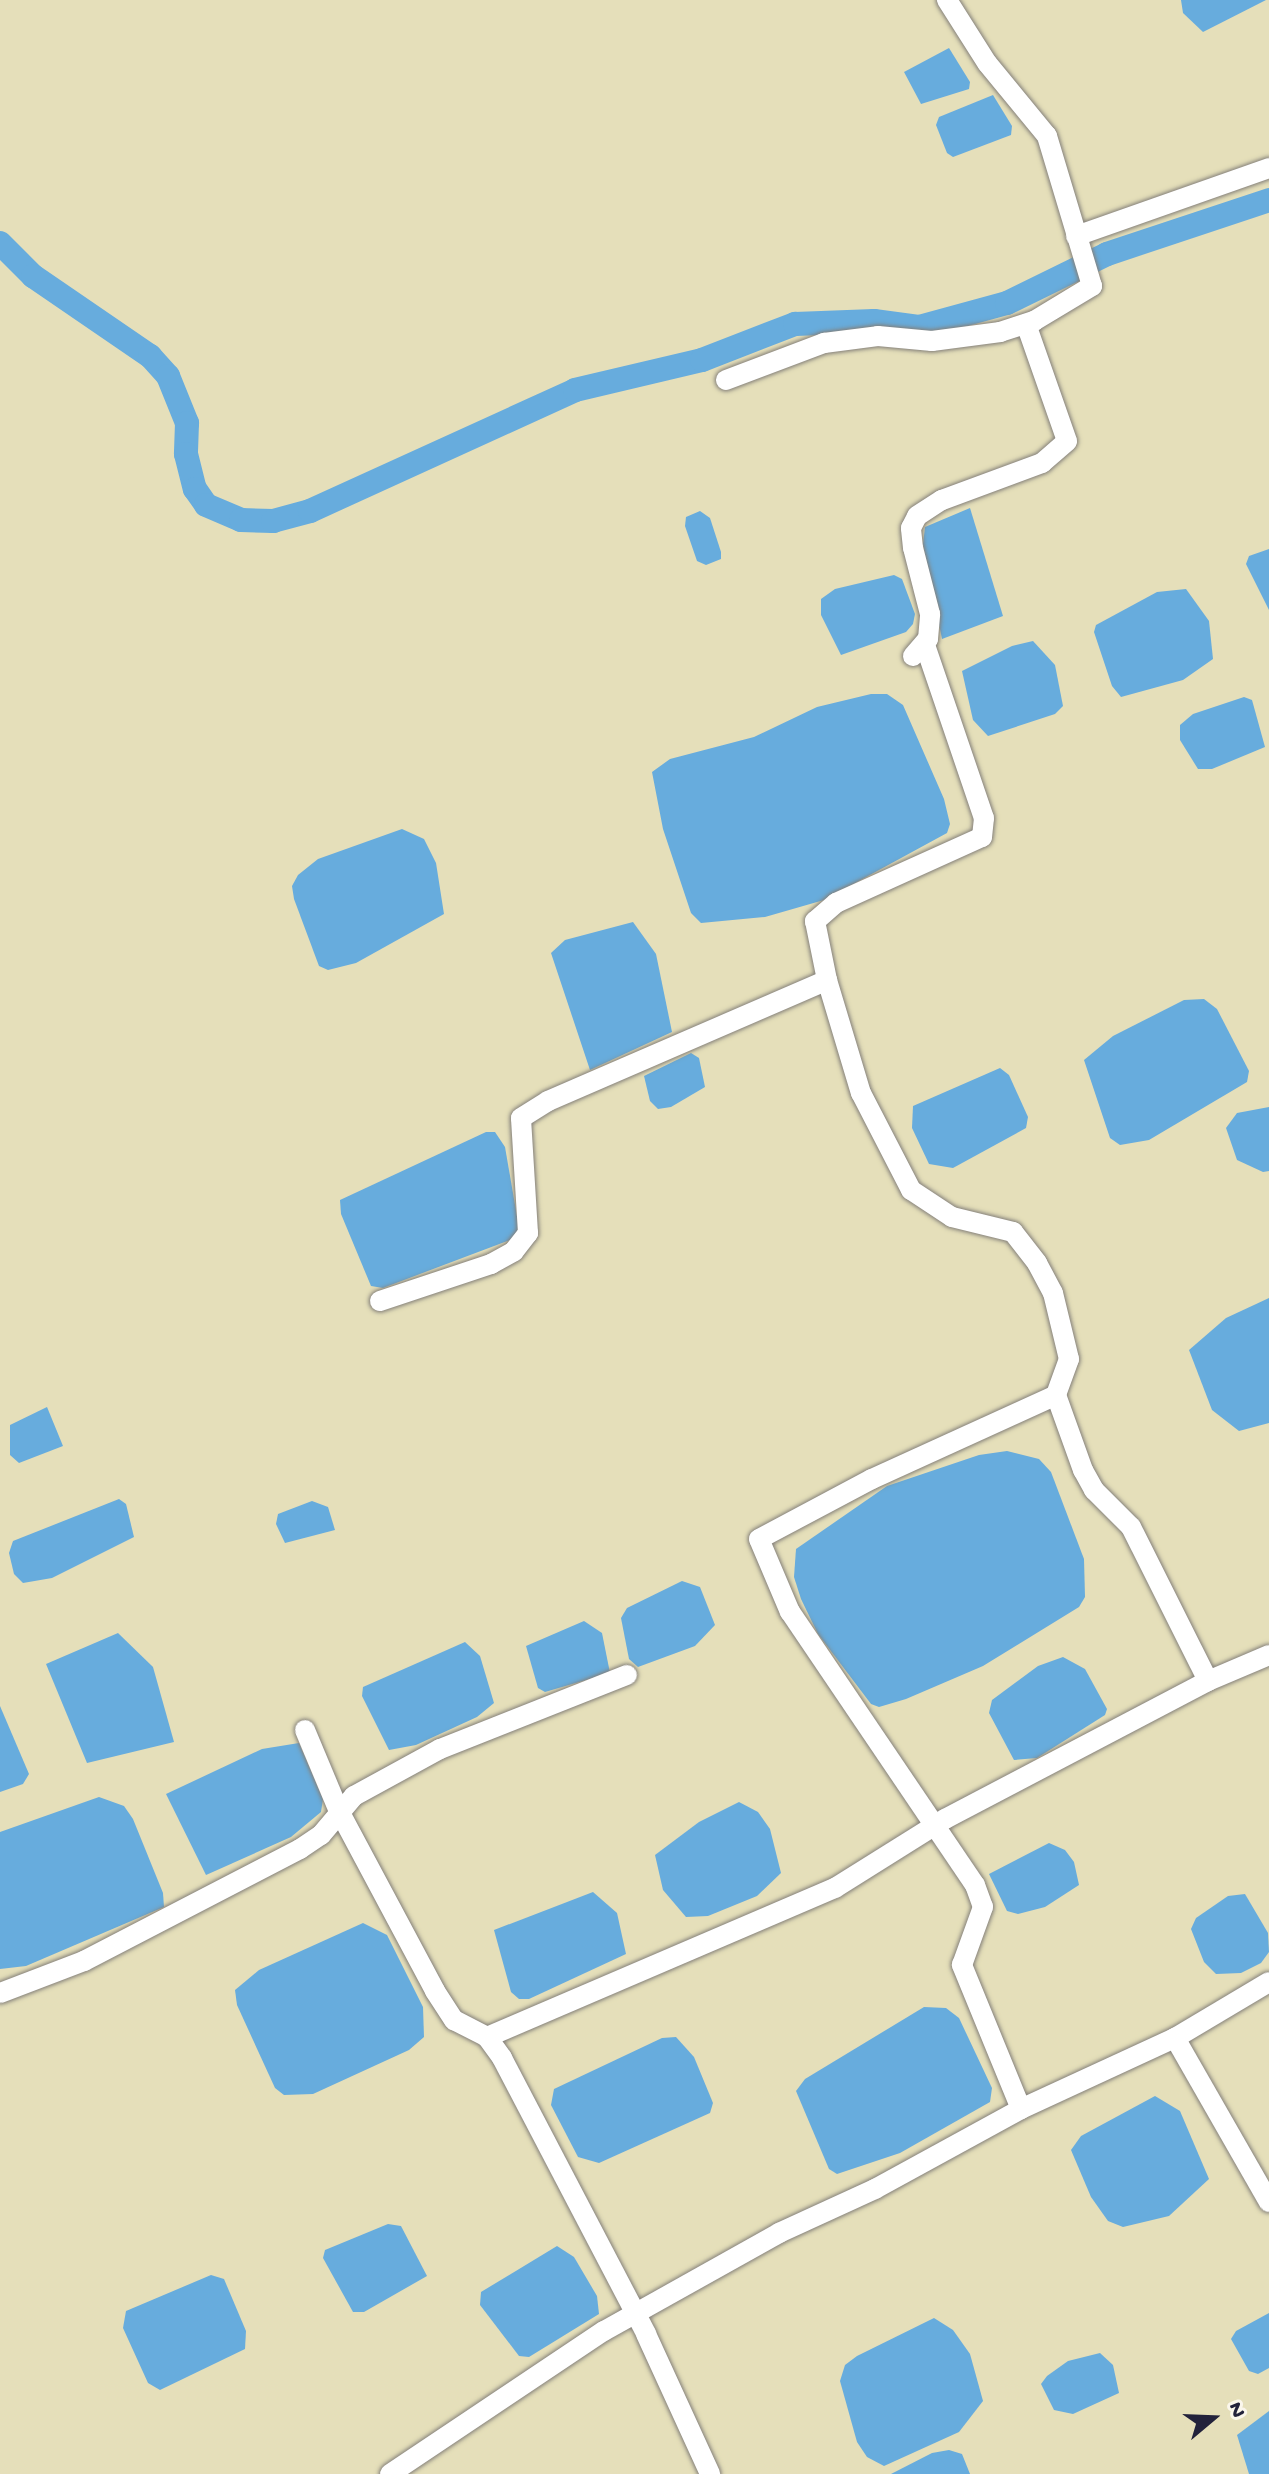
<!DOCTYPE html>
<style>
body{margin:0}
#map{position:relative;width:1269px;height:2474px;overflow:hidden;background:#e5dfba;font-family:"Gochi Hand",sans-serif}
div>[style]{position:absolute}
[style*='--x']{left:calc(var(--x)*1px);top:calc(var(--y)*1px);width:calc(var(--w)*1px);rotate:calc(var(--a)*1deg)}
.water>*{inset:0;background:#67acdd}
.canal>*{height:24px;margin:-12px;padding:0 12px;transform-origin:12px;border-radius:12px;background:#67acdd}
.roads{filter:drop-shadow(0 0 2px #84807a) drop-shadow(0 0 2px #84807a)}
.street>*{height:20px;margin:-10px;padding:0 10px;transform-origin:10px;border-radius:10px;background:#fff}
span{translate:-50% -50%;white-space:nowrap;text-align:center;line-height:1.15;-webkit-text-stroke:6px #fbf7ec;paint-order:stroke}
.north{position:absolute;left:1173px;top:2378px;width:80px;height:80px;-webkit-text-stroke:6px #fbf7ec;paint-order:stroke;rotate:71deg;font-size:22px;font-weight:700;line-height:32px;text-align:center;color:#22223b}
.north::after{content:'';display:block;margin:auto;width:28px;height:36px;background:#22223b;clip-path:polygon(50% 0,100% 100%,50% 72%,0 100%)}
</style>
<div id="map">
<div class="water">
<div style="clip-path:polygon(1181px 0,1266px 0,1203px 32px,1183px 13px)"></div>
<div style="clip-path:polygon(949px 48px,970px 82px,969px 89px,921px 104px,904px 72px)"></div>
<div style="clip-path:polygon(993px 95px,1012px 126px,1011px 135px,953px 157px,947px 153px,936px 125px,939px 117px)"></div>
<div style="clip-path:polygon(970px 508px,1003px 616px,942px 639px,923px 544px,925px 527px)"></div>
<div style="clip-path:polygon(700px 511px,710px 518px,721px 552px,721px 559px,706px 565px,697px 561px,685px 526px,686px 517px)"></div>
<div style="clip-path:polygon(1269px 549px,1269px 610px,1246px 564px,1249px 556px)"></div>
<div style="clip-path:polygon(894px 575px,902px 579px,915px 614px,913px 624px,906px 632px,841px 655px,821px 615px,821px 599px,835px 589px)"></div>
<div style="clip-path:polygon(1186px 589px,1209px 621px,1213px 659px,1183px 680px,1121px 697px,1112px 686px,1094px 632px,1096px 625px,1157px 592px)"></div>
<div style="clip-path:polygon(1033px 641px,1055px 665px,1063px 706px,1055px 714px,988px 736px,973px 720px,962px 671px,1012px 646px)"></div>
<div style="clip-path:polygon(871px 694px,887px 694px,903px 705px,944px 799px,950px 824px,947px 833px,824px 900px,765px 917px,701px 923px,691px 913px,663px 829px,652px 772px,670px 759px,754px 737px,817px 707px)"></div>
<div style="clip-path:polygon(1244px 697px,1252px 700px,1265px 747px,1212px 769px,1198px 769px,1180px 740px,1180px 725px,1193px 714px)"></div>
<div style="clip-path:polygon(402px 829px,424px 839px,436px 863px,444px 914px,356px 963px,328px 970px,319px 966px,294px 899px,292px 886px,298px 875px,318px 859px)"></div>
<div style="clip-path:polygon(633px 922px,656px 954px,672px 1032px,590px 1070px,551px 953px,565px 940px)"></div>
<div style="clip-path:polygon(1204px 999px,1217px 1009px,1249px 1071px,1247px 1082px,1149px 1140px,1120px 1145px,1110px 1138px,1084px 1060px,1113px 1036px,1184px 1000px)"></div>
<div style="clip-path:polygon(691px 1053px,699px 1058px,705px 1087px,671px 1107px,658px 1109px,650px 1101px,644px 1076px)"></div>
<div style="clip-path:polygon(1000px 1068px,1009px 1075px,1028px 1117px,1026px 1128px,953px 1168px,929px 1164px,912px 1128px,913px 1106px)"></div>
<div style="clip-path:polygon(1269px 1107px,1269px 1171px,1263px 1172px,1237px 1160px,1226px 1128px,1237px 1113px)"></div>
<div style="clip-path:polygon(486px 1132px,495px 1132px,505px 1147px,519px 1228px,515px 1238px,383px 1288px,371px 1286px,341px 1214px,340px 1200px)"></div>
<div style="clip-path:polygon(1269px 1298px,1269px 1423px,1239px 1431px,1212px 1410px,1189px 1350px,1226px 1318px)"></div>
<div style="clip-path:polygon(47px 1407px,63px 1446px,19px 1463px,10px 1455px,10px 1425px)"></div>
<div style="clip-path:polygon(1007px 1451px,1039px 1459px,1051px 1472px,1084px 1559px,1085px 1597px,1079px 1607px,983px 1666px,906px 1699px,879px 1707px,871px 1704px,818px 1634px,801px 1599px,794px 1577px,796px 1549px,887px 1486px,979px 1455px)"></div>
<div style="clip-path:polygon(119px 1499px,126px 1504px,134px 1537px,52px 1578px,23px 1583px,14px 1574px,9px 1553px,13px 1541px)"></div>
<div style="clip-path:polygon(312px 1501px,328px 1507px,335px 1530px,285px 1543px,276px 1524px,278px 1514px)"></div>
<div style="clip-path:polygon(682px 1581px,700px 1587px,715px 1625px,695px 1646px,638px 1667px,629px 1659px,621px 1618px,627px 1608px)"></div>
<div style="clip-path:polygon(584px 1621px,602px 1633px,610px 1673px,545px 1692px,538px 1688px,526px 1646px)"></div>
<div style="clip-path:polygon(118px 1633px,153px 1667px,174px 1742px,87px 1763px,46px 1664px)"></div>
<div style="clip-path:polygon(465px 1642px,480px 1656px,494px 1703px,477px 1717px,416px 1745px,389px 1750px,362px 1696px,363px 1687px)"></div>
<div style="clip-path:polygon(1063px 1657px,1085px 1669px,1107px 1709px,1105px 1715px,1037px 1758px,1014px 1760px,989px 1713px,992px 1700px,1038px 1666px)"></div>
<div style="clip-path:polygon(0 1706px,29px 1774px,23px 1784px,0 1792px)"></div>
<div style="clip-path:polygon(299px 1743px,323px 1799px,321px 1812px,291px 1837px,206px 1875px,166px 1794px,262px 1749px)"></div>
<div style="clip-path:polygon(99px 1797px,124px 1806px,133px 1819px,163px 1893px,164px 1907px,26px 1966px,0 1969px,0 1832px)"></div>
<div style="clip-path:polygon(739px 1802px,758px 1812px,770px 1829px,781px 1873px,757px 1896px,708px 1916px,686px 1917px,663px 1890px,655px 1855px,699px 1822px)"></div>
<div style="clip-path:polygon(1049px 1843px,1065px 1850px,1074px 1862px,1079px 1885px,1045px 1907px,1018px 1914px,1007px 1911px,989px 1874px)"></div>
<div style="clip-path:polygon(593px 1892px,617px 1913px,626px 1954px,529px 1999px,519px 1999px,511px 1992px,494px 1930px)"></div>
<div style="clip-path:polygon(1245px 1894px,1268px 1933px,1269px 1952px,1261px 1963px,1241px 1973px,1216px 1974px,1204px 1962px,1191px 1929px,1196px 1918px,1228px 1896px)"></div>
<div style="clip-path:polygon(363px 1923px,387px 1935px,423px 2007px,424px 2037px,409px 2050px,313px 2094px,284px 2095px,275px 2088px,237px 2005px,235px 1990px,259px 1970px)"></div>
<div style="clip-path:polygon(924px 2007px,946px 2008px,959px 2018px,992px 2088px,990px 2102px,900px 2153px,837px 2174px,829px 2169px,796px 2091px,805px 2079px)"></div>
<div style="clip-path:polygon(676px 2037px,694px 2057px,713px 2103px,710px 2113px,599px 2163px,578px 2157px,551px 2105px,554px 2089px,662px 2038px)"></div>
<div style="clip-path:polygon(1155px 2096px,1180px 2111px,1209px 2179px,1169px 2216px,1123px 2227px,1108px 2221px,1091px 2197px,1071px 2150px,1081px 2136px)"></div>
<div style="clip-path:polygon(388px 2224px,401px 2226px,427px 2276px,364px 2312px,353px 2312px,323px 2258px,325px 2250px)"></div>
<div style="clip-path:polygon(557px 2246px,574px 2257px,597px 2296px,599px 2314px,529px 2357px,519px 2356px,480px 2305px,481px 2292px)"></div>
<div style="clip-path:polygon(211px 2275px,224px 2279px,246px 2331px,245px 2349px,160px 2390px,148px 2383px,123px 2328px,126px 2311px)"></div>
<div style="clip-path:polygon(1269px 2313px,1269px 2368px,1258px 2374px,1249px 2371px,1231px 2339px,1236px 2331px)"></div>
<div style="clip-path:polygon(934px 2318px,953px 2330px,970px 2354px,983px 2401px,959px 2432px,884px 2466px,867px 2457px,857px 2442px,840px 2381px,845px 2365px,857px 2356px)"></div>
<div style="clip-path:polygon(1100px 2353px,1113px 2365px,1119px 2393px,1073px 2414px,1054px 2410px,1041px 2384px,1047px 2376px,1068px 2361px)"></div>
<div style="clip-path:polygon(1269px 2411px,1269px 2474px,1249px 2474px,1237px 2435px)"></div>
<div style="clip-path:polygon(949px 2450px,962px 2454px,970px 2474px,891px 2474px,932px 2453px)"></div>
</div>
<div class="canal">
<div style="--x:0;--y:243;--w:47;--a:45"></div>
<div style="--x:33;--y:276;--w:142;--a:34.4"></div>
<div style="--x:150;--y:356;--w:27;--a:48"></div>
<div style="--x:168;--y:376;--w:51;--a:68"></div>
<div style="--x:187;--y:423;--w:31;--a:92"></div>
<div style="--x:186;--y:454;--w:36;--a:76"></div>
<div style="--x:195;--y:489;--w:19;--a:55"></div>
<div style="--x:206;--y:505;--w:38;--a:23"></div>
<div style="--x:241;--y:520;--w:32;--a:2"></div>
<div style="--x:273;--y:521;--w:38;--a:-15"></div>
<div style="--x:310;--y:511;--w:291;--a:-24.5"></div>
<div style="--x:575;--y:390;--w:130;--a:-13.3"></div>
<div style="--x:702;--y:360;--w:100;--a:-21.2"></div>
<div style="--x:795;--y:324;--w:79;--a:-2.2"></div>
<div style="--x:874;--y:321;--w:45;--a:7.6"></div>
<div style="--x:919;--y:327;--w:91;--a:-15.3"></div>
<div style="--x:1007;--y:303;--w:111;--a:-26.1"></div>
<div style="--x:1107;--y:254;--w:171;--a:-18.4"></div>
</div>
<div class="roads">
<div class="street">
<div style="--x:1076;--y:236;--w:205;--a:-19.4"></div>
<div style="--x:726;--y:380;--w:105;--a:-20.7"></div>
<div style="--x:824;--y:343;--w:54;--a:-7.4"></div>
<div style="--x:878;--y:336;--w:54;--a:5.3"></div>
<div style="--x:932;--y:341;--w:69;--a:-7.5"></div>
<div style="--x:1000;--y:332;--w:36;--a:-18"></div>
<div style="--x:1034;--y:321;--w:68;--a:-31.1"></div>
<div style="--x:1092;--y:286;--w:157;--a:-106.7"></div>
<div style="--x:1047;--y:136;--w:94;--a:-129.4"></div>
<div style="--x:987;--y:63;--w:75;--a:-122.4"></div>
<div style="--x:925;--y:645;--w:183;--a:71.2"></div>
<div style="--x:984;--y:818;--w:19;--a:96"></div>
<div style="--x:982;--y:837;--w:160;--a:155.7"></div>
<div style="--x:836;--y:903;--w:28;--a:139"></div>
<div style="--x:815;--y:921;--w:60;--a:78.5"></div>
<div style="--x:827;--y:980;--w:118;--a:73.3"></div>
<div style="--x:861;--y:1093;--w:109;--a:62.7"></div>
<div style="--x:911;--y:1190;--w:49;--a:33.4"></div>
<div style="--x:952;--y:1217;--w:63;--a:13.8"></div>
<div style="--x:1013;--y:1232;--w:39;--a:52"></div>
<div style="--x:1037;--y:1263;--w:34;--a:62"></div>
<div style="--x:1053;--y:1293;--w:68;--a:76.4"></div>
<div style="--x:1069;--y:1359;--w:38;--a:110"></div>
<div style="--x:1056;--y:1395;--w:80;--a:70.2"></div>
<div style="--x:1083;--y:1470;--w:23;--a:61"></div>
<div style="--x:1094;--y:1490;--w:52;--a:45"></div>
<div style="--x:1131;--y:1527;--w:172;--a:63.4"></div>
<div style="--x:913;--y:656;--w:23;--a:-49"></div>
<div style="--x:928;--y:639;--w:25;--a:-85"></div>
<div style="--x:930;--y:614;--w:68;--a:-104.4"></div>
<div style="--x:913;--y:548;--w:20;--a:-96"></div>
<div style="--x:911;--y:528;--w:13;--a:-63"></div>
<div style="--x:917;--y:516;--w:30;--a:-33"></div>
<div style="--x:942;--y:500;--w:107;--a:-20.3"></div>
<div style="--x:1042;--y:463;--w:33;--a:-41"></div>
<div style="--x:1067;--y:441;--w:124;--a:-109.3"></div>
<div style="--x:380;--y:1301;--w:117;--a:-18.4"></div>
<div style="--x:491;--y:1264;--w:26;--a:-29"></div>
<div style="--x:514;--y:1251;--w:23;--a:-52"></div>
<div style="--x:528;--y:1233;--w:115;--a:-93.5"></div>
<div style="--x:521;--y:1118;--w:32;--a:-32"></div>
<div style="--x:548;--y:1101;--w:304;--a:-23.4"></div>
<div style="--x:305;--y:1730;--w:86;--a:67.3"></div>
<div style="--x:338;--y:1809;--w:206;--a:61.9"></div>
<div style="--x:435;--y:1991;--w:35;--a:57"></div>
<div style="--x:454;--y:2020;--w:37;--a:27"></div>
<div style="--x:487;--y:2037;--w:26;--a:54"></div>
<div style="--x:502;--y:2058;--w:311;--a:62.4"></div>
<div style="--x:646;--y:2334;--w:154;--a:65.4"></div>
<div style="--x:0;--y:1993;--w:90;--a:-20.9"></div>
<div style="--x:84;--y:1961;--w:243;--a:-27.4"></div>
<div style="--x:300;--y:1849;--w:25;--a:-34"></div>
<div style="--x:321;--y:1835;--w:51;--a:-49.8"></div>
<div style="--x:354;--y:1796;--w:98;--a:-28.7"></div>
<div style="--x:440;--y:1749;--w:201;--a:-21.6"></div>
<div style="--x:487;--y:2037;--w:379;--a:-23.2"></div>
<div style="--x:835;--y:1888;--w:130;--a:-32.1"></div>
<div style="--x:945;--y:1819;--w:297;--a:-27.7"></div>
<div style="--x:1208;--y:1681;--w:66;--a:-23.1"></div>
<div style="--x:1175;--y:2038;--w:189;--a:60.2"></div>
<div style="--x:1021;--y:2109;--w:156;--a:-112.3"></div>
<div style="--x:962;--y:1965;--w:62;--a:-70.1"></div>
<div style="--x:983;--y:1907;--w:23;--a:-110"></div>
<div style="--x:975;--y:1885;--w:330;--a:-124.1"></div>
<div style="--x:790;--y:1612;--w:79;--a:-113"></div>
<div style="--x:759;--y:1539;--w:128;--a:-28"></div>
<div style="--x:872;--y:1479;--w:202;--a:-24.5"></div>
<div style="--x:390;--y:2474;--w:257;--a:-33.8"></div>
<div style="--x:604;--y:2331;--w:201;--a:-29.2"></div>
<div style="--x:779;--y:2233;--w:106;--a:-24.6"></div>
<div style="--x:875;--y:2189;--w:166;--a:-28.7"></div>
<div style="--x:1021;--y:2109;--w:170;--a:-24.8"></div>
<div style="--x:1175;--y:2038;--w:109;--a:-30.8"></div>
</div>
</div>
<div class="north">N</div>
</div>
